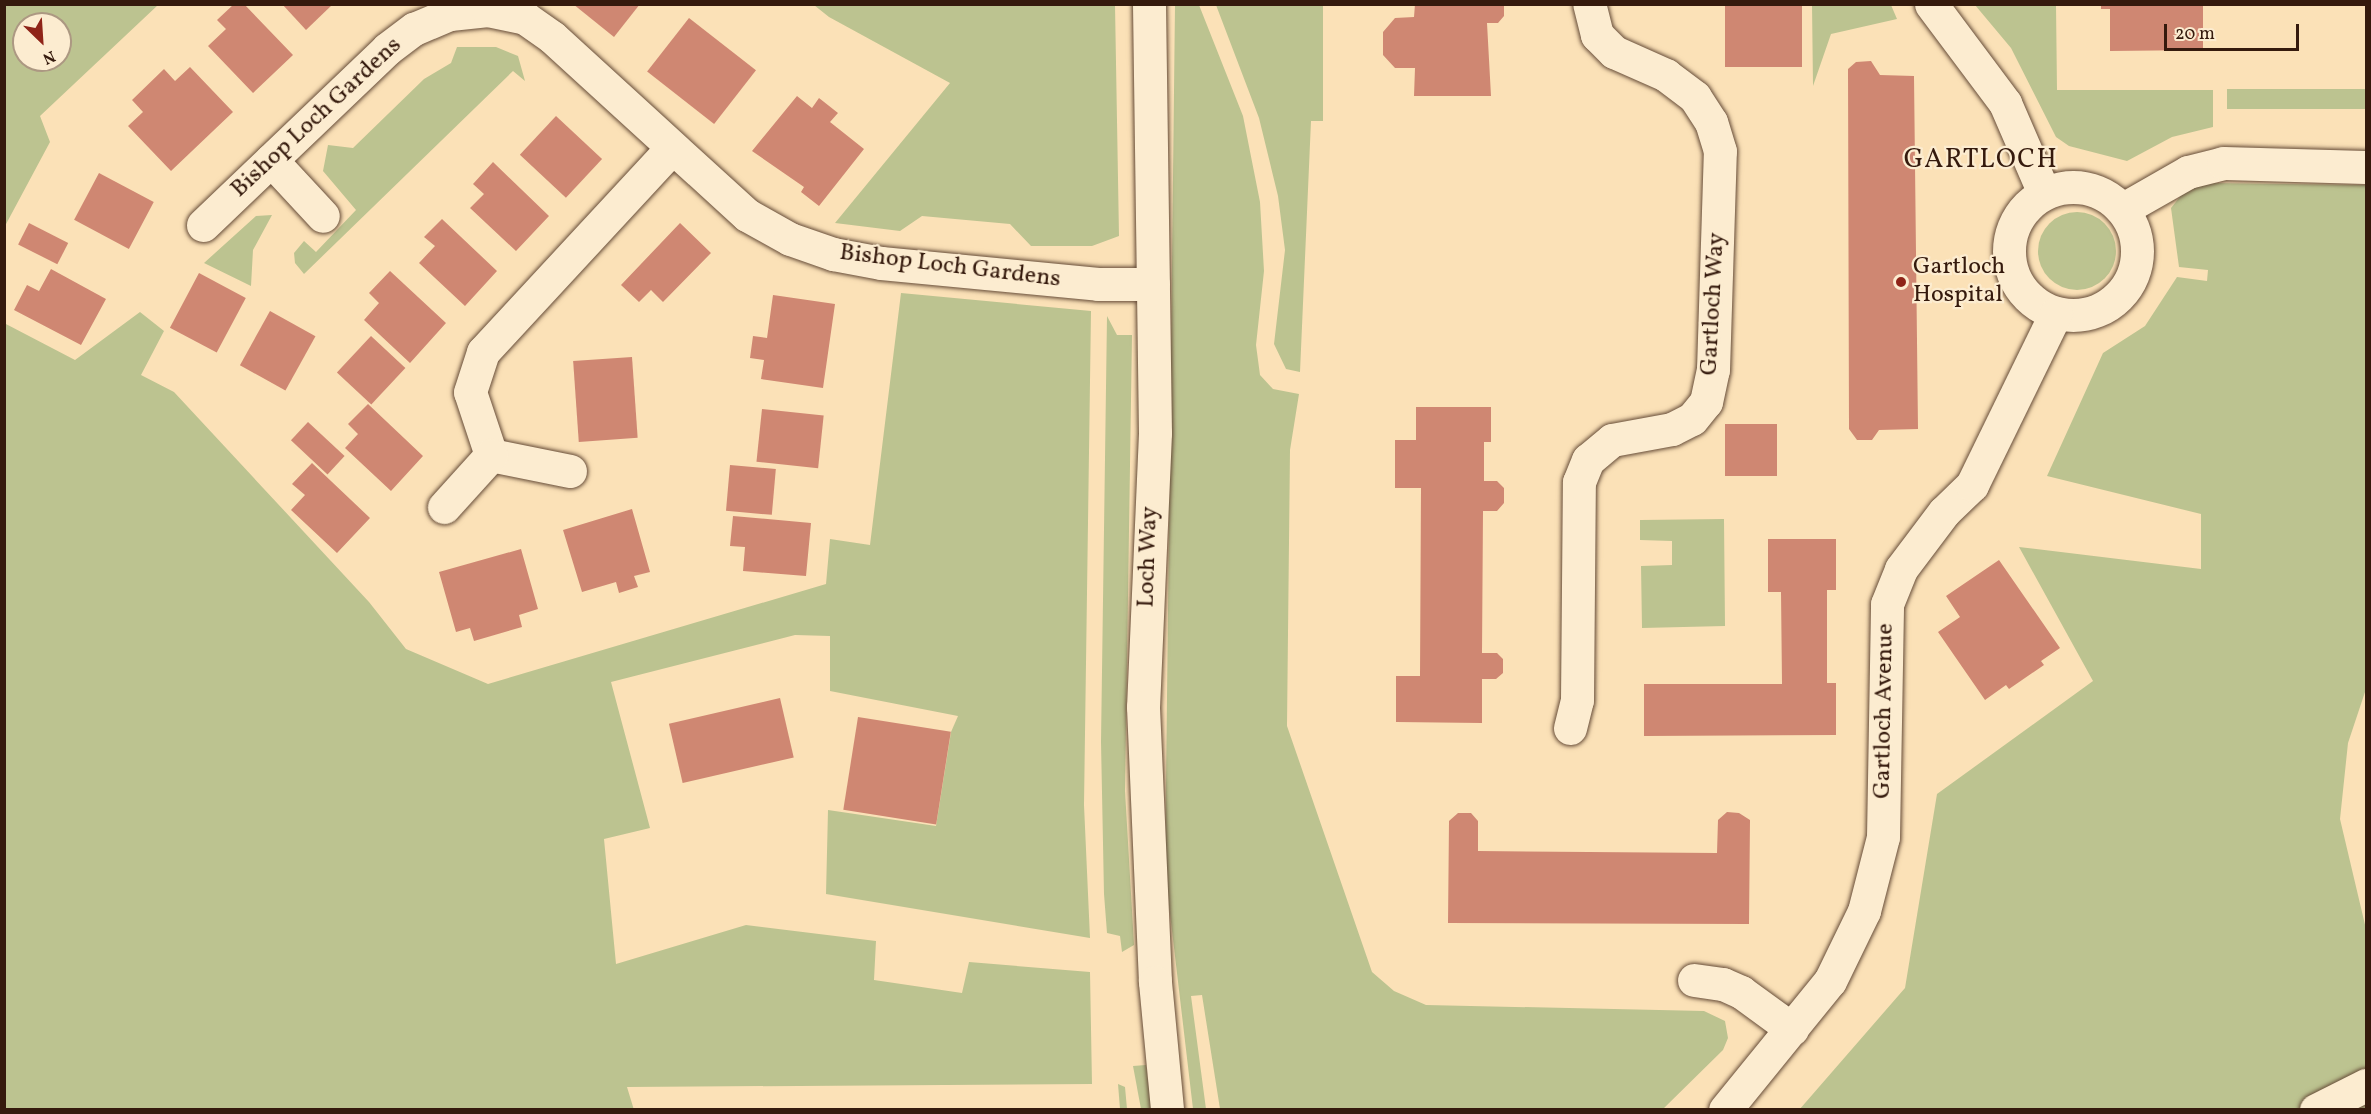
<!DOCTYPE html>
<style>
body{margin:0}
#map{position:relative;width:2371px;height:1114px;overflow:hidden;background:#fbe1b7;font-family:Vollkorn,serif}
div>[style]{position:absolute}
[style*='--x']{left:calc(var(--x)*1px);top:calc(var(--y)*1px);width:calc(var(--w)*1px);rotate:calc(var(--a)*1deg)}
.green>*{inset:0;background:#bcc390;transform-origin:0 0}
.round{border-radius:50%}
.building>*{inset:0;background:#cf8772;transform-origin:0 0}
.roads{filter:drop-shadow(0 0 2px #664c38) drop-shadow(0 0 2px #664c38)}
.street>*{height:33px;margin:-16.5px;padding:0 16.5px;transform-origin:16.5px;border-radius:16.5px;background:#fcecd0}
.street>.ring{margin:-16.5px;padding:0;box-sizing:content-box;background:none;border:33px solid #fcecd0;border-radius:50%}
.secondary>*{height:33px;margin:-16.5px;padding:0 16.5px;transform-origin:16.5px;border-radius:16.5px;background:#fcecd0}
.dots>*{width:16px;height:16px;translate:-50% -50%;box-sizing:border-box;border:3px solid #fcecd0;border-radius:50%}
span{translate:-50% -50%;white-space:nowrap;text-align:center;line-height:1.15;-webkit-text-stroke:4.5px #fcecd0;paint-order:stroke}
.street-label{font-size:24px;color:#351a0d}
.poi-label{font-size:24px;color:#351a0d}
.left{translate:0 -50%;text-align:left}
.quarter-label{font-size:27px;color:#351a0d;letter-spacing:1.5px}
.frame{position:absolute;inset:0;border:6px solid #351a0d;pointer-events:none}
.north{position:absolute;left:12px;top:12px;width:60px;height:60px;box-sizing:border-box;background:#fcecd0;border:2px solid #ac9882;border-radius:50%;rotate:155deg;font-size:16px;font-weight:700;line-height:24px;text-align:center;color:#351a0d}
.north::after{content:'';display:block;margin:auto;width:21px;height:27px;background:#8f2418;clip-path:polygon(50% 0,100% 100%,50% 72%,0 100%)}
.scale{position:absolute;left:2164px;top:24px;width:135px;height:27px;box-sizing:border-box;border:3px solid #351a0d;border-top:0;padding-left:8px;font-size:18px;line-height:21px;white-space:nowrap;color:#351a0d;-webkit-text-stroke:4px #fcecd0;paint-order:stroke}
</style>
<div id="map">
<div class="green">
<div style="clip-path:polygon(evenodd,4px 5px,158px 5px,40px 116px,50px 142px,5px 226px,4px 5px,24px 24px,60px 24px,60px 60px,24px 60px,24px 24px)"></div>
<div style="clip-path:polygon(814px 5px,1115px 5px,1119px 236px,1092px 246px,1031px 246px,1010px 224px,922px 216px,900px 231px,835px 223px,950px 83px,829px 17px)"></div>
<div style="clip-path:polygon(1175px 5px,1199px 5px,1243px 116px,1260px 202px,1264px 271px,1256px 345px,1260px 375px,1273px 389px,1299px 394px,1290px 450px,1287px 726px,1372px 972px,1394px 991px,1426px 1005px,1704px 1011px,1725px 1021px,1728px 1038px,1723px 1050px,1663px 1109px,1220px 1109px,1202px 995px,1191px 996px,1206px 1109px,1193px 1109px,1165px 871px)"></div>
<div style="clip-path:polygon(1216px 5px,1323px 5px,1323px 121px,1311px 121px,1300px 372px,1286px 369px,1274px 344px,1285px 250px,1278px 196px,1259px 118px)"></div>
<div style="clip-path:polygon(1812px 5px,1891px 5px,1897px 19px,1831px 34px,1813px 86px)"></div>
<div style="clip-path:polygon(1975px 5px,2056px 5px,2057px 90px,2213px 90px,2213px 127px,2172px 137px,2127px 161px,2069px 146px,2056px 137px,2011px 48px)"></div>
<div style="clip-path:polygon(457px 47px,496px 47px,518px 56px,525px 81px,513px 71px,304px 274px,295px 263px,294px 253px,304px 241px,316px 252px,356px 210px,323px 171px,328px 145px,353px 148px,424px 79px,451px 63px)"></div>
<div style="left:2227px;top:89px;width:138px;height:20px"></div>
<div style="clip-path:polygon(2211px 183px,2366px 185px,2366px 689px,2348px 743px,2340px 819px,2366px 929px,2366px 1109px,1799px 1110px,1905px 988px,1937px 794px,2093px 681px,2019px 547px,2201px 569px,2201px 514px,2047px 476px,2103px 353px,2145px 326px,2177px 277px,2207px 281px,2208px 270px,2179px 267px,2171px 208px,2187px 188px)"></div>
<div class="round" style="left:2038px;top:212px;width:78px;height:78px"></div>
<div style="clip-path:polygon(272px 215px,253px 250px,251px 286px,204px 263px,256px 216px)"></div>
<div style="clip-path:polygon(901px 293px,1091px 311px,1084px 805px,1090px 938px,826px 894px,828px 810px,936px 826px,951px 732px,958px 716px,830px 691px,830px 636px,795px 635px,611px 682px,650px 828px,604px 839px,616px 964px,746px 925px,876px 941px,874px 980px,962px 993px,969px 962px,1090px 972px,1092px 1084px,627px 1087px,634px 1110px,5px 1109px,4px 323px,75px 360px,140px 312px,164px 331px,141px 375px,174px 392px,369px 602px,406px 649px,488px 684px,826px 584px,830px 539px,870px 545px)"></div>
<div style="clip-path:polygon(1107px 316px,1117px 335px,1132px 335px,1125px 791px,1134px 945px,1122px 952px,1120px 936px,1107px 933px,1104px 894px,1101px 742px)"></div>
<div style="clip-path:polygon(1724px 519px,1725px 626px,1642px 628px,1641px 566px,1672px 565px,1672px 541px,1640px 540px,1640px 520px)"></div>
<div style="clip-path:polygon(1146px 1065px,1152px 1109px,1141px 1109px,1133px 1066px)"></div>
<div style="clip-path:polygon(1118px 1084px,1125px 1087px,1127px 1109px,1120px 1109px)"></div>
</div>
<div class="building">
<div style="clip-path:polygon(234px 4px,244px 4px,293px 55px,253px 93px,208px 46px,226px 29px,217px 20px)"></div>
<div style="clip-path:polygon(282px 4px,333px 4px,306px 30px)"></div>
<div style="clip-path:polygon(573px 4px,640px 4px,614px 37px)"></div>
<div style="clip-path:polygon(1415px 4px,1504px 4px,1504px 16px,1498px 23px,1487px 23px,1491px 96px,1414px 96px,1415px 68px,1395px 68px,1383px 55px,1383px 32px,1395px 18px,1414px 17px)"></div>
<div style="left:1725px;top:4px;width:77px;height:63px"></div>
<div style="clip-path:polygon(2101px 4px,2203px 4px,2203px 50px,2110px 51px,2110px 9px,2101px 9px)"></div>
<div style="left:689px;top:18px;width:85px;height:68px;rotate:38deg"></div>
<div style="clip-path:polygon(1871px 61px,1880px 75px,1914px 76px,1918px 429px,1879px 430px,1872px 440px,1857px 440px,1849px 429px,1848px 69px,1856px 62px)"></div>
<div style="clip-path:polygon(190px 67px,233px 112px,171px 171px,128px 126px,143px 112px,132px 100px,164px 69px,175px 81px)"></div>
<div style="clip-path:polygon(797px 96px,812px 108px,819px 98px,838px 113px,830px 122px,864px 149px,819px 206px,801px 192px,804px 187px,752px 151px)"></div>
<div style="left:556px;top:116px;width:63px;height:53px;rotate:43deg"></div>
<div style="clip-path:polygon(493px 162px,549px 216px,516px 251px,470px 208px,484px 194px,473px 184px)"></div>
<div style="left:99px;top:173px;width:62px;height:53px;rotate:28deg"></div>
<div style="clip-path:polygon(442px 219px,497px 271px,465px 306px,419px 263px,435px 246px,424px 237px)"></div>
<div style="left:29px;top:223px;width:44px;height:24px;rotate:27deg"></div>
<div style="clip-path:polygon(680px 223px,711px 253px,663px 302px,651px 290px,639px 302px,621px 285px)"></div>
<div style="clip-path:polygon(51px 269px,106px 299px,81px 345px,14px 310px,27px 285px,39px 291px)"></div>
<div style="clip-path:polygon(390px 271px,446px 323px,410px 363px,364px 320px,379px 303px,369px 293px)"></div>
<div style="left:199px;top:273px;width:53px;height:62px;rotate:28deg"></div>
<div style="clip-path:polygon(773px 295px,835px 304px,823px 388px,761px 379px,764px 360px,750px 358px,753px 336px,767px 338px)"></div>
<div style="left:270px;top:311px;width:52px;height:62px;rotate:29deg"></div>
<div style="left:371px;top:336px;width:47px;height:50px;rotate:43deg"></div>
<div style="left:632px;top:357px;width:81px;height:59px;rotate:86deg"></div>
<div style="clip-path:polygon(368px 404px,423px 456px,391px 491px,345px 448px,358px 434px,348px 424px)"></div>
<div style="clip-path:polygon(1416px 407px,1491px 407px,1491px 442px,1484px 442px,1484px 481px,1497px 481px,1504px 488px,1504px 503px,1497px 511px,1483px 511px,1482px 653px,1497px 653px,1503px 659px,1503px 673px,1496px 679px,1482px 679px,1482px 723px,1396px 722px,1396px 676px,1420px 676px,1421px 488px,1395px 488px,1395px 440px,1416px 440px)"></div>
<div style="left:762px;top:409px;width:62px;height:53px;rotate:6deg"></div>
<div style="left:308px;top:422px;width:50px;height:25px;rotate:43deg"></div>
<div style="left:1777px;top:424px;width:52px;height:52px;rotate:90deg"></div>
<div style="clip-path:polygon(312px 463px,370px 518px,337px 553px,291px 510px,305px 495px,292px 484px)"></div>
<div style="left:730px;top:465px;width:46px;height:46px;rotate:5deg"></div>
<div style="clip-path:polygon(632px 509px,650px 572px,634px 576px,638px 587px,619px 593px,616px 582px,582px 592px,563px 530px)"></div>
<div style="clip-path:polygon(733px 516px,811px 523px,806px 576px,743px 571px,745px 547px,730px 546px)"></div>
<div style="clip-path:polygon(1768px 539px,1836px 539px,1836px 590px,1827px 590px,1827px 683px,1836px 683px,1836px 735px,1644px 736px,1644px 684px,1782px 684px,1781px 592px,1768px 592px)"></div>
<div style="clip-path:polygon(521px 549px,538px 609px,519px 615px,522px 627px,474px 641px,470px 628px,456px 632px,439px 572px)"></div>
<div style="clip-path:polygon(1999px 560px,2060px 648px,2041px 661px,2044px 665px,2009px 689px,2006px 685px,1985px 700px,1938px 632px,1960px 617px,1946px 596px)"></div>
<div style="left:780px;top:698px;width:61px;height:114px;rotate:77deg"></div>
<div style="left:858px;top:717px;width:94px;height:94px;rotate:9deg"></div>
<div style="clip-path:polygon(1727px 812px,1739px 813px,1750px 820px,1749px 924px,1448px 923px,1449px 821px,1458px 813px,1471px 813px,1478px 821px,1478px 851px,1717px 853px,1718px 820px)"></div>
</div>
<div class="roads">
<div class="street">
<div style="--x:1149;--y:4;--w:429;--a:89.2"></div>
<div style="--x:1155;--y:433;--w:274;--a:92.5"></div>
<div style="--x:1143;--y:707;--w:275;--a:87.5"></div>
<div style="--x:1155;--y:982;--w:129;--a:84.6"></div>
<div style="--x:1931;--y:4;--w:124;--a:53.2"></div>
<div style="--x:2005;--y:103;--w:98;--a:66.6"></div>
<div style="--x:271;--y:160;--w:76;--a:47.1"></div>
<div class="ring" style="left:2009px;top:187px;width:95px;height:95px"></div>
<div style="--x:2123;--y:209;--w:75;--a:-29.6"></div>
<div style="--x:2188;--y:172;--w:36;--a:-14"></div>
<div style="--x:2223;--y:163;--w:143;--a:1.6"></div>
<div style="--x:203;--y:225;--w:255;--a:-43.7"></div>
<div style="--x:387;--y:49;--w:34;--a:-37"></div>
<div style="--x:414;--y:29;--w:39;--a:-23"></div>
<div style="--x:450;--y:14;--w:38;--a:-6"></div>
<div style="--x:488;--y:10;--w:38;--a:12"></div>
<div style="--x:525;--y:18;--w:33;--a:35"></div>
<div style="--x:552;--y:37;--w:264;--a:42.4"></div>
<div style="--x:747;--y:215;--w:49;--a:29.2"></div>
<div style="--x:790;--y:239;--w:46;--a:19.2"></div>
<div style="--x:833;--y:254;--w:49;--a:10.6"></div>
<div style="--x:881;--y:263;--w:218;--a:5.5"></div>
<div style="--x:1098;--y:284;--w:55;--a:0"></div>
<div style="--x:570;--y:471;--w:81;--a:-168.6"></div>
<div style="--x:491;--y:455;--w:66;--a:-108.4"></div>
<div style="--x:470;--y:392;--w:42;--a:-72"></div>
<div style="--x:483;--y:352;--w:277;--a:-47.2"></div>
<div style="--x:444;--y:507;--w:70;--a:-47.9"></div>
<div style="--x:1570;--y:728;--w:29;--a:-76"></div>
<div style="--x:1577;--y:700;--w:218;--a:-89.5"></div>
<div style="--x:1579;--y:482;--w:24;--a:-68"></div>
<div style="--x:1588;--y:460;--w:31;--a:-40"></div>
<div style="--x:1612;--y:440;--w:61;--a:-10.4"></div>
<div style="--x:1672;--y:429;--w:22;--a:-27"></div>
<div style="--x:1692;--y:419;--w:22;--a:-51"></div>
<div style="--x:1706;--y:402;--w:33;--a:-78"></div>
<div style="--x:1713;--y:370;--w:219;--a:-88.2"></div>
<div style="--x:1720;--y:151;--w:30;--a:-107"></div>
<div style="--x:1711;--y:122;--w:30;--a:-123"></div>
<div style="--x:1695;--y:97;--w:36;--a:-143"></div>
<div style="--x:1666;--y:75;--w:57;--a:-156.1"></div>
<div style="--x:1614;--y:52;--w:24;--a:-135"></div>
<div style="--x:1597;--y:35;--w:32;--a:-104"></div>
<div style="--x:1694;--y:980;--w:29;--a:8"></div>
<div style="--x:1723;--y:984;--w:20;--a:24"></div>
<div style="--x:1741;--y:992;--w:63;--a:36"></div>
<div style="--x:1725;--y:1110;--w:166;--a:-50.9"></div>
<div style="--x:1830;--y:981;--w:78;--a:-64.1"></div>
<div style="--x:1864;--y:911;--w:76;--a:-75.6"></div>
<div style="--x:1883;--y:837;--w:233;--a:-89"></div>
<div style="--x:1887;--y:604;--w:38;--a:-68"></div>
<div style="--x:1901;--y:569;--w:71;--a:-53"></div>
<div style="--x:1944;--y:512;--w:39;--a:-44"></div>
<div style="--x:1972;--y:485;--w:191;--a:-64"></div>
</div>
<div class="secondary">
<div style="--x:2316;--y:1110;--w:56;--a:-26.6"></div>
</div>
</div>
<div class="dots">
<div style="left:1901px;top:282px;background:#8f2418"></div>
</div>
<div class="street-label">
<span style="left:317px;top:118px;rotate:-43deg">Bishop Loch Gardens</span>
<span style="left:950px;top:267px;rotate:7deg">Bishop Loch Gardens</span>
<span style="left:1714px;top:304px;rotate:-87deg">Gartloch Way</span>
<span style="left:1149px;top:557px;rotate:-88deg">Loch Way</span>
<span style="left:1885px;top:711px;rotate:-89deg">Gartloch Avenue</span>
</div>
<div class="poi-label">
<span class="left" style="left:1913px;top:282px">Gartloch<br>Hospital</span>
</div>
<div class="quarter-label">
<span style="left:1981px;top:161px">GARTLOCH</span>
</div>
<div class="frame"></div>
<div class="north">N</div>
<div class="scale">20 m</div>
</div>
